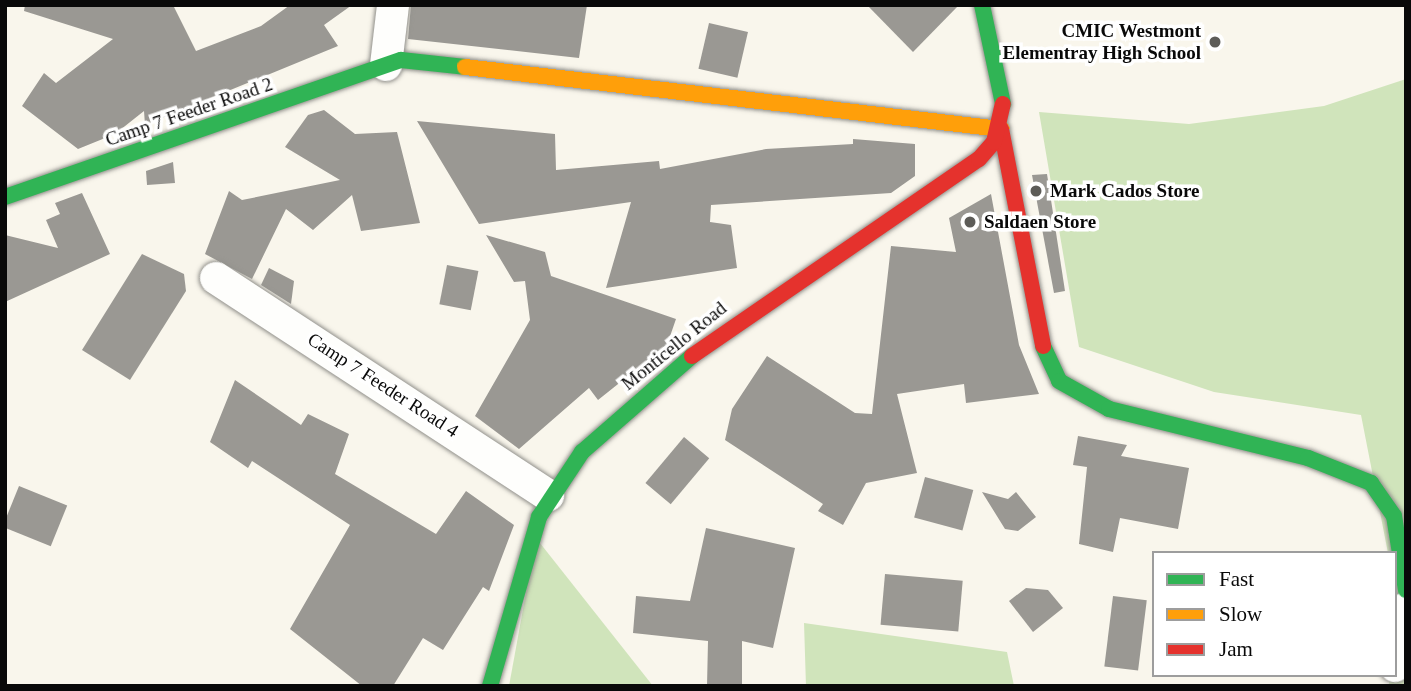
<!DOCTYPE html>
<style>
body{margin:0}
#map{position:relative;width:1411px;height:691px;overflow:hidden;background:#f9f6ec;font-family:Georgia,serif}
div>[style]{position:absolute}
[style*='--x']{left:calc(var(--x)*1px);top:calc(var(--y)*1px);width:calc(var(--w)*1px);rotate:calc(var(--a)*1deg)}
.forest>*{inset:0;background:#d0e4bb}
.building>*{inset:0;background:#9a9893;transform-origin:0 0}
.roads{filter:drop-shadow(0 0 2px #91908b) drop-shadow(0 0 2px #91908b)}
.street>*{height:32px;margin:-16px;padding:0 16px;transform-origin:16px;border-radius:16px;background:#fefefc}
.fast>*{height:16px;margin:-8px;padding:0 8px;transform-origin:8px;border-radius:8px;background:#30b455}
.slow>*{height:16px;margin:-8px;padding:0 8px;transform-origin:8px;border-radius:8px;background:#ff9f0a}
.jam>*{height:16px;margin:-8px;padding:0 8px;transform-origin:8px;border-radius:8px;background:#e5322d}
.dots>*{width:19px;height:19px;translate:-50% -50%;box-sizing:border-box;border:4px solid #fff;border-radius:50%}
span{translate:-50% -50%;white-space:nowrap;text-align:center;line-height:1.15;-webkit-text-stroke:7px #fff;paint-order:stroke}
.poi-label{font-size:19px;color:#090909;font-weight:700}
.right{translate:-100% -50%;text-align:right}
.left{translate:0 -50%;text-align:left}
.street-label{font-size:19px;color:#090909}
.frame{position:absolute;inset:0;border:7px solid #090909;pointer-events:none}
.legend{position:absolute;left:1152px;top:551px;width:245px;height:126px;box-sizing:border-box;background:#fff;border:2px solid #9d9d9d;margin:0;padding:9px 12px;list-style:none;font-size:21px;color:#090909}
.legend li{display:flex;align-items:center;gap:14px;height:35px}
.legend b{width:35px;border:2px solid #9d9d9d}
</style>
<div id="map">
<div class="forest">
<div style="clip-path:polygon(1406px 79px,1406px 686px,1389px 686px,1395px 553px,1388px 553px,1361px 415px,1214px 392px,1079px 347px,1039px 112px,1189px 124px,1324px 106px)"></div>
<div style="clip-path:polygon(536px 538px,653px 686px,509px 686px)"></div>
<div style="clip-path:polygon(804px 623px,1007px 652px,1014px 686px,806px 686px)"></div>
</div>
<div class="building">
<div style="clip-path:polygon(25px 5px,173px 5px,196px 51px,261px 26px,290px 5px,352px 5px,324px 25px,338px 46px,145px 125px,144px 111px,115px 134px,78px 149px,22px 106px,44px 73px,56px 83px,113px 39px,24px 11px)"></div>
<div style="clip-path:polygon(411px 5px,587px 5px,579px 58px,408px 39px)"></div>
<div style="clip-path:polygon(867px 5px,959px 5px,913px 52px)"></div>
<div style="left:709px;top:23px;width:40px;height:47px;rotate:13deg"></div>
<div style="clip-path:polygon(324px 110px,355px 134px,397px 132px,420px 223px,361px 231px,352px 195px,313px 230px,286px 209px,252px 279px,205px 254px,229px 191px,242px 200px,340px 180px,285px 147px,308px 115px)"></div>
<div style="clip-path:polygon(417px 121px,555px 134px,556px 170px,659px 161px,660px 169px,766px 149px,853px 144px,853px 139px,915px 144px,915px 176px,891px 193px,711px 205px,710px 222px,731px 225px,737px 268px,606px 288px,631px 202px,479px 224px)"></div>
<div style="clip-path:polygon(173px 162px,175px 183px,147px 185px,146px 171px)"></div>
<div style="clip-path:polygon(1047px 174px,1065px 291px,1054px 293px,1032px 175px)"></div>
<div style="clip-path:polygon(82px 193px,110px 254px,5px 302px,5px 235px,58px 248px,46px 220px,60px 214px,55px 203px)"></div>
<div style="clip-path:polygon(991px 194px,1019px 345px,1039px 394px,966px 403px,964px 384px,897px 394px,917px 473px,866px 483px,843px 525px,818px 511px,823px 504px,725px 440px,732px 409px,767px 356px,855px 413px,872px 414px,891px 246px,956px 252px,949px 218px)"></div>
<div style="clip-path:polygon(486px 235px,545px 252px,551px 276px,676px 319px,667px 345px,598px 400px,589px 388px,519px 449px,475px 416px,530px 320px,525px 281px,514px 282px)"></div>
<div style="clip-path:polygon(142px 254px,184px 274px,186px 291px,130px 380px,82px 350px)"></div>
<div style="left:447px;top:265px;width:32px;height:40px;rotate:11deg"></div>
<div style="clip-path:polygon(269px 268px,294px 281px,291px 304px,261px 285px)"></div>
<div style="clip-path:polygon(235px 380px,301px 425px,308px 414px,349px 434px,335px 474px,436px 534px,466px 491px,514px 525px,489px 591px,483px 587px,443px 650px,423px 638px,393px 686px,362px 686px,290px 629px,350px 525px,252px 461px,248px 468px,210px 442px)"></div>
<div style="clip-path:polygon(1078px 436px,1127px 445px,1121px 456px,1189px 468px,1178px 529px,1120px 518px,1113px 552px,1079px 544px,1087px 467px,1073px 465px)"></div>
<div style="left:684px;top:437px;width:33px;height:60px;rotate:40deg"></div>
<div style="left:925px;top:477px;width:50px;height:42px;rotate:15deg"></div>
<div style="left:19px;top:486px;width:52px;height:44px;rotate:22deg"></div>
<div style="clip-path:polygon(982px 492px,1008px 499px,1016px 492px,1036px 517px,1018px 531px,1005px 529px)"></div>
<div style="clip-path:polygon(706px 528px,795px 548px,773px 648px,742px 641px,742px 686px,707px 686px,708px 641px,633px 633px,636px 596px,690px 601px)"></div>
<div style="left:885px;top:574px;width:78px;height:51px;rotate:5deg"></div>
<div style="clip-path:polygon(1026px 588px,1048px 590px,1063px 608px,1033px 632px,1009px 601px)"></div>
<div style="left:1113px;top:596px;width:34px;height:71px;rotate:7deg"></div>
</div>
<div class="roads">
<div class="street">
<div style="--x:386;--y:65;--w:60;--a:-83.3"></div>
<div style="--x:216;--y:278;--w:397;--a:33.2"></div>
<div style="--x:1395;--y:666;--w:59;--a:-79.3"></div>
</div>
<div class="fast">
<div style="--x:982;--y:5;--w:101;--a:78"></div>
<div style="--x:5;--y:197;--w:419;--a:-19.1"></div>
<div style="--x:401;--y:60;--w:64;--a:6.2"></div>
<div style="--x:1043;--y:346;--w:38;--a:65"></div>
<div style="--x:1059;--y:381;--w:57;--a:29.2"></div>
<div style="--x:1109;--y:409;--w:205;--a:13.8"></div>
<div style="--x:1308;--y:458;--w:68;--a:21.6"></div>
<div style="--x:1371;--y:483;--w:40;--a:55.1"></div>
<div style="--x:1394;--y:516;--w:75;--a:80.8"></div>
<div style="--x:490;--y:686;--w:176;--a:-73.8"></div>
<div style="--x:539;--y:517;--w:78;--a:-56.5"></div>
<div style="--x:582;--y:452;--w:146;--a:-41.1"></div>
</div>
<div class="slow">
<div style="--x:465;--y:67;--w:540;--a:6.6"></div>
</div>
<div class="jam">
<div style="--x:1001;--y:129;--w:221;--a:79"></div>
<div style="--x:692;--y:356;--w:348;--a:-34.5"></div>
<div style="--x:979;--y:159;--w:23;--a:-49"></div>
<div style="--x:994;--y:142;--w:39;--a:-77"></div>
</div>
</div>
<div class="dots">
<div style="left:1215px;top:42px;background:#5d5c58"></div>
<div style="left:1036px;top:191px;background:#5d5c58"></div>
<div style="left:970px;top:222px;background:#5d5c58"></div>
</div>
<div class="poi-label">
<span class="right" style="left:1201px;top:42px">CMIC Westmont<br>Elementray High School</span>
<span class="left" style="left:1050px;top:191px">Mark Cados Store</span>
<span class="left" style="left:984px;top:222px">Saldaen Store</span>
</div>
<div class="street-label">
<span style="left:189px;top:112px;rotate:-19deg">Camp 7 Feeder Road 2</span>
<span style="left:674px;top:346px;rotate:-39deg">Monticello Road</span>
<span style="left:383px;top:385px;rotate:33deg">Camp 7 Feeder Road 4</span>
</div>
<div class="frame"></div>
<ul class="legend">
<li><b style="height:9px;background:#30b455"></b>Fast</li>
<li><b style="height:9px;background:#ff9f0a"></b>Slow</li>
<li><b style="height:9px;background:#e5322d"></b>Jam</li>
</ul>
</div>
